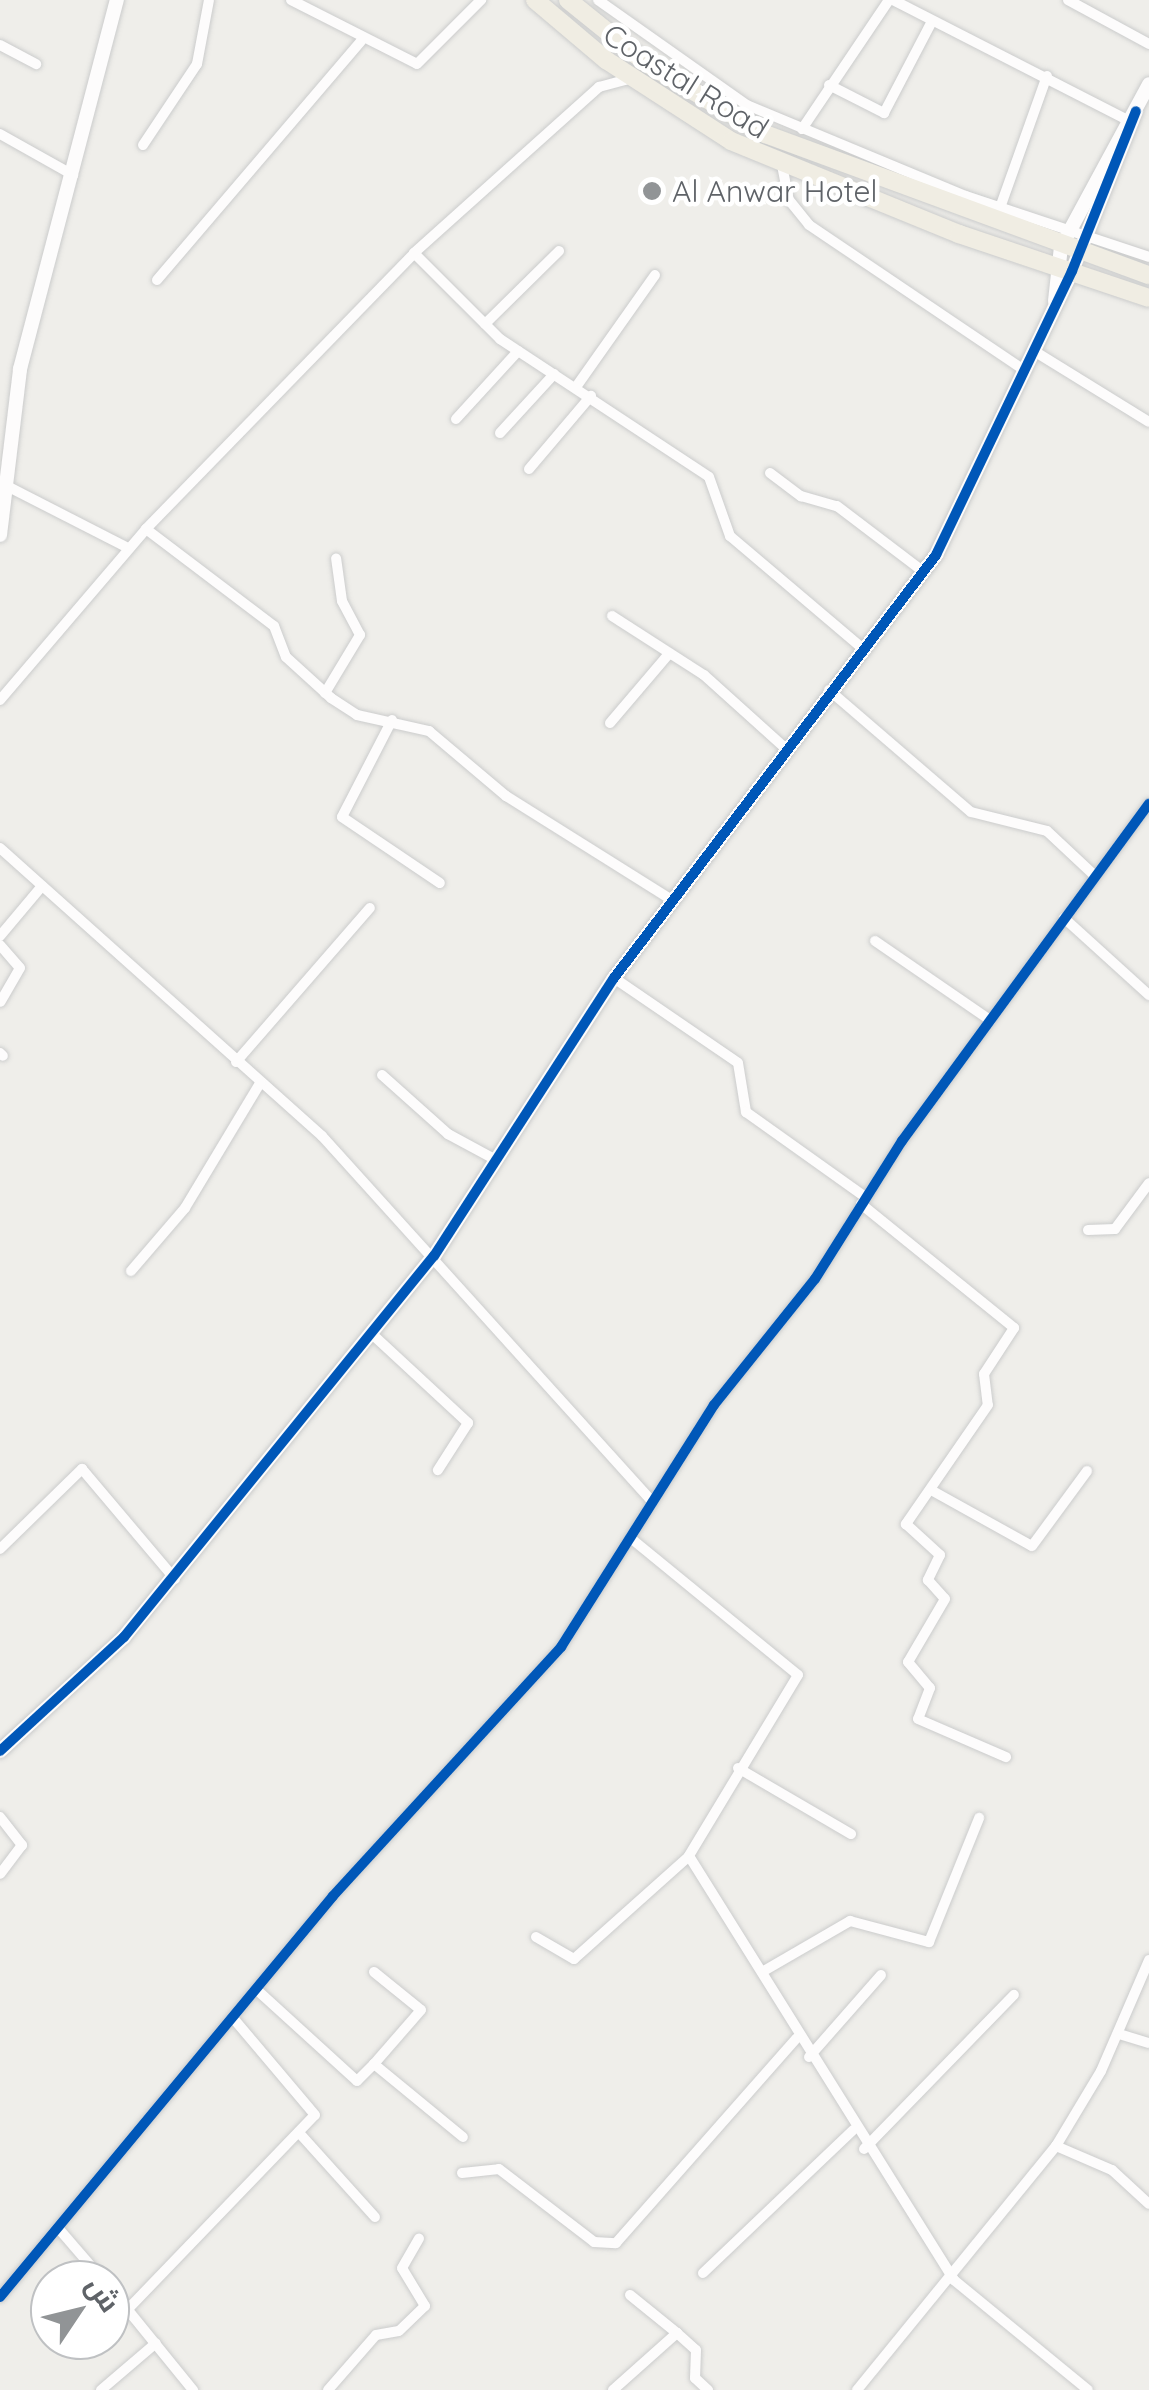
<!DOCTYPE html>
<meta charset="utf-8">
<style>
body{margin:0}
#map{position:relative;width:1149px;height:2390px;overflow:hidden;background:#efeeea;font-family:Quicksand,Cairo,sans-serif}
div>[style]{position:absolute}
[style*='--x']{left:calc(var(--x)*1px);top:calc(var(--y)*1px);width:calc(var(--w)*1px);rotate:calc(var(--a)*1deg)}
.roads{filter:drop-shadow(0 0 2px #cbcccc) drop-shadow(0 0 2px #cbcccc)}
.street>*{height:10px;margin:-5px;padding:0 5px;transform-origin:5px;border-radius:5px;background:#fdfcfc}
.secondary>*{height:14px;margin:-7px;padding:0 7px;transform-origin:7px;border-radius:7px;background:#fdfcfc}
.highway>*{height:18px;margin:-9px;padding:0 9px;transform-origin:9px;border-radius:9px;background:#f0ede3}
.cycleway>*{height:10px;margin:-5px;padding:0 5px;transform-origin:5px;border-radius:5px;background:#0057b8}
.dots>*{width:28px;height:28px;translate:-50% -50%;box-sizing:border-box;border:5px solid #fff;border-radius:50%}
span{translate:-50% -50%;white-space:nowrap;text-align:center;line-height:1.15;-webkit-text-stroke:9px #fff;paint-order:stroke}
.street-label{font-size:30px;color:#5f6368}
.poi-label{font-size:30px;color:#5f6368}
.left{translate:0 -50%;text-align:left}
.north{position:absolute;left:30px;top:2260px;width:100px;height:100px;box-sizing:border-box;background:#fff;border:2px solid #bfc1c3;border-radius:50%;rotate:55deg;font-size:28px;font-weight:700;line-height:40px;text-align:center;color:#5f6368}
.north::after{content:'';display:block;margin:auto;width:35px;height:45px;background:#919496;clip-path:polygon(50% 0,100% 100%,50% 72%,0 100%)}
</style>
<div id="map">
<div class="roads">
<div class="street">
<div style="--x:291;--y:0;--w:141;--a:26.9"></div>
<div style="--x:417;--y:64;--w:91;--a:-45"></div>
<div style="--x:598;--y:0;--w:182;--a:35.2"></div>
<div style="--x:747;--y:105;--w:237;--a:22.6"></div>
<div style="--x:966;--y:196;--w:193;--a:18.4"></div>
<div style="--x:893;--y:0;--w:270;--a:27.1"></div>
<div style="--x:1068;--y:0;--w:92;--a:28.5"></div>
<div style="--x:0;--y:45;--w:41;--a:27.8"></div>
<div style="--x:829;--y:85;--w:62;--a:27"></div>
<div style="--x:884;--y:113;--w:104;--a:-62.4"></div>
<div style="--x:802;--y:129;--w:156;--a:-56"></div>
<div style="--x:0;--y:134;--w:84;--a:29.3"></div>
<div style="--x:143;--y:145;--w:97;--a:-56.3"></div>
<div style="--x:197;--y:64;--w:65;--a:-79.4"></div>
<div style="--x:782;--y:165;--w:36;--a:79"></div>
<div style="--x:789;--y:200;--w:32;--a:51"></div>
<div style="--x:809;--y:225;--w:259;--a:34"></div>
<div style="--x:1001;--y:205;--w:137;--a:-70.4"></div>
<div style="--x:414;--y:253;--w:122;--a:45"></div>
<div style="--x:500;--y:339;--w:250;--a:33.4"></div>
<div style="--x:709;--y:477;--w:63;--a:70.4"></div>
<div style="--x:730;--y:536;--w:173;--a:40.3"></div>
<div style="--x:157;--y:280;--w:314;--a:-49.5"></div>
<div style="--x:485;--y:324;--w:104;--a:-44.6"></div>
<div style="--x:1034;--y:351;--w:135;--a:31.7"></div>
<div style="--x:576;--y:387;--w:137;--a:-54.8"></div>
<div style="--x:456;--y:419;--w:92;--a:-47.6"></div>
<div style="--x:500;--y:433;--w:80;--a:-47.5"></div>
<div style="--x:529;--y:469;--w:96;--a:-49.7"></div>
<div style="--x:770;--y:473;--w:39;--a:37"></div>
<div style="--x:801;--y:496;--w:37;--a:16"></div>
<div style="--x:837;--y:506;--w:109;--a:37.2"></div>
<div style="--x:5;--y:485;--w:138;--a:27.1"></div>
<div style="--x:146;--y:529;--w:161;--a:37.2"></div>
<div style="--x:274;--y:626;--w:33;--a:69"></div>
<div style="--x:286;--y:657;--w:61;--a:42.3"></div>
<div style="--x:331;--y:698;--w:31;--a:33"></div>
<div style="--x:357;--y:715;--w:74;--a:12.5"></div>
<div style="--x:429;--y:731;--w:101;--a:40.2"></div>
<div style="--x:506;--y:796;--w:196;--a:32.1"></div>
<div style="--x:612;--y:616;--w:109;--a:32.7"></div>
<div style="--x:704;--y:675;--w:108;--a:42"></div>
<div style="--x:829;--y:690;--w:187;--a:40.7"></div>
<div style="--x:971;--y:812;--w:78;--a:14"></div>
<div style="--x:1047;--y:831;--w:64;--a:43.1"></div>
<div style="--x:325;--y:693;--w:68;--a:-58.9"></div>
<div style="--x:360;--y:635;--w:38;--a:-118"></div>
<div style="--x:342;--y:601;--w:43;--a:-97.9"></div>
<div style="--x:0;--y:700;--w:225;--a:-49.5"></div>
<div style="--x:146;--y:529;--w:385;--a:-45.8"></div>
<div style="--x:414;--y:253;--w:249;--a:-41.9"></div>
<div style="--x:599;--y:87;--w:34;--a:-15"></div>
<div style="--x:392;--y:720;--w:109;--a:117.3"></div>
<div style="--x:342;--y:817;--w:118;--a:34"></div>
<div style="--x:610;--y:723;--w:88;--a:-49.6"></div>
<div style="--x:0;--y:848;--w:432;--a:41.8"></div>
<div style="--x:322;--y:1136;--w:493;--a:47.9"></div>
<div style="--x:1064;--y:918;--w:115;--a:42.2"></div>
<div style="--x:0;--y:936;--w:65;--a:-50"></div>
<div style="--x:875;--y:941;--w:140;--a:34.5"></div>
<div style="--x:0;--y:945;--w:30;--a:49"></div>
<div style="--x:20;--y:968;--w:39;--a:120"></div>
<div style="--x:614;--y:978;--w:150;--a:34.4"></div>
<div style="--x:738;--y:1063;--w:50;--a:80.7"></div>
<div style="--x:746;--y:1112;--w:146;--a:35.5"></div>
<div style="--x:0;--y:1053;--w:4;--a:45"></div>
<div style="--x:236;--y:1062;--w:204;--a:-49"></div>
<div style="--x:382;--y:1075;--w:89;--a:41.8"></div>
<div style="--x:448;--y:1134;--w:55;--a:28.4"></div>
<div style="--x:861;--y:1204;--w:197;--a:39"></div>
<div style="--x:1014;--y:1328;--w:55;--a:123.1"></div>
<div style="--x:984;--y:1374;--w:31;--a:83"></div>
<div style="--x:988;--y:1405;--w:145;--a:124.6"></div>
<div style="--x:906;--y:1524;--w:46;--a:42.4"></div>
<div style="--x:940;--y:1555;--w:28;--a:116"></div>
<div style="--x:928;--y:1580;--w:25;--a:48"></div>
<div style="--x:945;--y:1599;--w:73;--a:120.4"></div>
<div style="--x:908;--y:1662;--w:34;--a:50"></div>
<div style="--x:930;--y:1688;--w:33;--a:111"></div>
<div style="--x:918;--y:1719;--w:96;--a:23.4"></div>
<div style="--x:1088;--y:1230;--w:27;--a:-2"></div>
<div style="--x:1115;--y:1229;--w:57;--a:-53.5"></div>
<div style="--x:131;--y:1271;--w:83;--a:-49.4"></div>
<div style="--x:185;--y:1208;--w:146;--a:-59"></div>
<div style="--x:372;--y:1334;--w:131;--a:42.8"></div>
<div style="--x:468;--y:1423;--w:56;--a:122.6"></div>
<div style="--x:931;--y:1490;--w:115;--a:29"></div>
<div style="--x:1032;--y:1546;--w:93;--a:-53.7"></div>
<div style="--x:633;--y:1540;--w:213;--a:39.3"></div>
<div style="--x:798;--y:1675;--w:211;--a:121.1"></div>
<div style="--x:689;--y:1856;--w:500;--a:57.99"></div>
<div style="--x:954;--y:2280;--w:173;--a:39.4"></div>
<div style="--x:0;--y:1549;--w:115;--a:-44.3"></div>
<div style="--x:82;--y:1469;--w:144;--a:49.8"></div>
<div style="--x:738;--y:1768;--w:131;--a:30.3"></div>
<div style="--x:0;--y:1817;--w:36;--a:52"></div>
<div style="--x:22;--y:1845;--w:36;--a:127"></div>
<div style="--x:536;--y:1937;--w:44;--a:30.1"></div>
<div style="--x:574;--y:1959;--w:154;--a:-41.8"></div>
<div style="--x:374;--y:1972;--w:60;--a:39"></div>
<div style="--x:421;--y:2010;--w:72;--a:131"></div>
<div style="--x:762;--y:1972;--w:102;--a:-30.1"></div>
<div style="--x:850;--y:1921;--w:82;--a:14.9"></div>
<div style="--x:929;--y:1942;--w:134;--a:-68"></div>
<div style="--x:257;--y:1990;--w:135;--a:42.3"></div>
<div style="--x:357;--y:2081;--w:24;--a:-45"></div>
<div style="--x:374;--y:2064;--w:115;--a:39.4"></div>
<div style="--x:1119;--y:2034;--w:31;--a:17"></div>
<div style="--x:809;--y:2057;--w:109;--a:-48.7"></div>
<div style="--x:302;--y:2136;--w:109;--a:48"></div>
<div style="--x:1056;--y:2146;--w:61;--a:23.2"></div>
<div style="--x:1112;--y:2170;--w:50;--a:42.6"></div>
<div style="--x:864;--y:2149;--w:215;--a:-45.8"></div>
<div style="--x:462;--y:2173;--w:37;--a:-6"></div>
<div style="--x:499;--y:2169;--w:120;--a:37.5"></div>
<div style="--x:594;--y:2242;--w:22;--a:3"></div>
<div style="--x:616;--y:2243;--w:273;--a:-48.6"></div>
<div style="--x:59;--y:2229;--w:67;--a:49.2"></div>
<div style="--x:703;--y:2273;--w:207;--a:-43.6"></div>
<div style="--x:110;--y:2288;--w:132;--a:50.9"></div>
<div style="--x:630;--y:2295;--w:60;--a:39"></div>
<div style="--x:0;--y:2297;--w:521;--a:-50.29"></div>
<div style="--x:333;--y:1896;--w:338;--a:-47.5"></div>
<div style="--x:561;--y:1647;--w:286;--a:-57.7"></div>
<div style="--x:714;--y:1405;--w:161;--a:-51.3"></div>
<div style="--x:815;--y:1279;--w:163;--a:-57.8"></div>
<div style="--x:902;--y:1141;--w:418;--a:-53.8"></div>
<div style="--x:128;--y:2309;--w:269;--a:-46.1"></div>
<div style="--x:315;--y:2115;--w:126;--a:-130.2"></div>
<div style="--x:101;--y:2390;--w:72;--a:-40.5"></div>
<div style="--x:328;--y:2390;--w:73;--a:-48.9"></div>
<div style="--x:376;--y:2335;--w:23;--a:-10"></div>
<div style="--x:399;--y:2331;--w:36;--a:-44"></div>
<div style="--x:425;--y:2306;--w:44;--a:-121.2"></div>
<div style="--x:402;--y:2268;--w:34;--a:-60"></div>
<div style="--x:613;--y:2390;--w:86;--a:-41.7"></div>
<div style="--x:677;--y:2333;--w:25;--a:42"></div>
<div style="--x:696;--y:2350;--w:28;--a:92"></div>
<div style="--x:695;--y:2378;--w:18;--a:43"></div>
<div style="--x:857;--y:2390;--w:315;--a:-50.8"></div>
<div style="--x:1056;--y:2146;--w:87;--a:-59"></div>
<div style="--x:1101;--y:2071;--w:121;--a:-66.6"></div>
</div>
<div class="secondary">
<div style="--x:1055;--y:301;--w:54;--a:-83.7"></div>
<div style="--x:1061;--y:247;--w:185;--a:-61.6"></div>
<div style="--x:0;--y:535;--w:167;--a:-83.1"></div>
<div style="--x:20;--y:369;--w:382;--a:-75.3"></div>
<div style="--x:0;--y:1751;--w:168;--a:-42.6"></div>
<div style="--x:124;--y:1637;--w:491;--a:-50.9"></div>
<div style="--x:434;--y:1256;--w:331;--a:-57.1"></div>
<div style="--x:614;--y:978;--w:532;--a:-52.72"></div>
<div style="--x:936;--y:555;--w:315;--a:-64.4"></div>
<div style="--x:1072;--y:271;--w:172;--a:-68.2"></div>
</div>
<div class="highway">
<div style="--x:535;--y:0;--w:93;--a:40.2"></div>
<div style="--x:606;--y:60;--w:149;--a:32.9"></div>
<div style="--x:731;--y:141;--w:246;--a:22.2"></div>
<div style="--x:959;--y:234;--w:200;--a:18.6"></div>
<div style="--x:568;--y:0;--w:100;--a:38.9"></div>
<div style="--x:646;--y:63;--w:139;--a:30.8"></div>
<div style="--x:765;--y:134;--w:409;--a:20.2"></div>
</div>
</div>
<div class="cycleway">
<div style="--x:0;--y:1751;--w:168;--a:-42.6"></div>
<div style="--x:124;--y:1637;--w:491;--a:-50.9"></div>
<div style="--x:434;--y:1256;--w:331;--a:-57.1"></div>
<div style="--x:614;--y:978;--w:532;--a:-52.72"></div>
<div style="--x:936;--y:555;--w:315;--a:-64.4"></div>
<div style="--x:1072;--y:271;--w:172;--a:-68.2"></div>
<div style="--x:0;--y:2297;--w:521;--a:-50.29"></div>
<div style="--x:333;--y:1896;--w:338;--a:-47.5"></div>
<div style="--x:561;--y:1647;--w:286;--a:-57.7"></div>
<div style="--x:714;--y:1405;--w:161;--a:-51.3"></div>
<div style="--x:815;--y:1279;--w:163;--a:-57.8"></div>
<div style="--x:902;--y:1141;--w:418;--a:-53.8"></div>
</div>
<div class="dots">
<div style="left:652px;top:191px;background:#919496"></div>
</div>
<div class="street-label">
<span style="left:686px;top:81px;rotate:32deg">Coastal Road</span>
</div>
<div class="poi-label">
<span class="left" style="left:672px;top:191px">Al Anwar Hotel</span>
</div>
<div class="north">ش</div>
</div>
